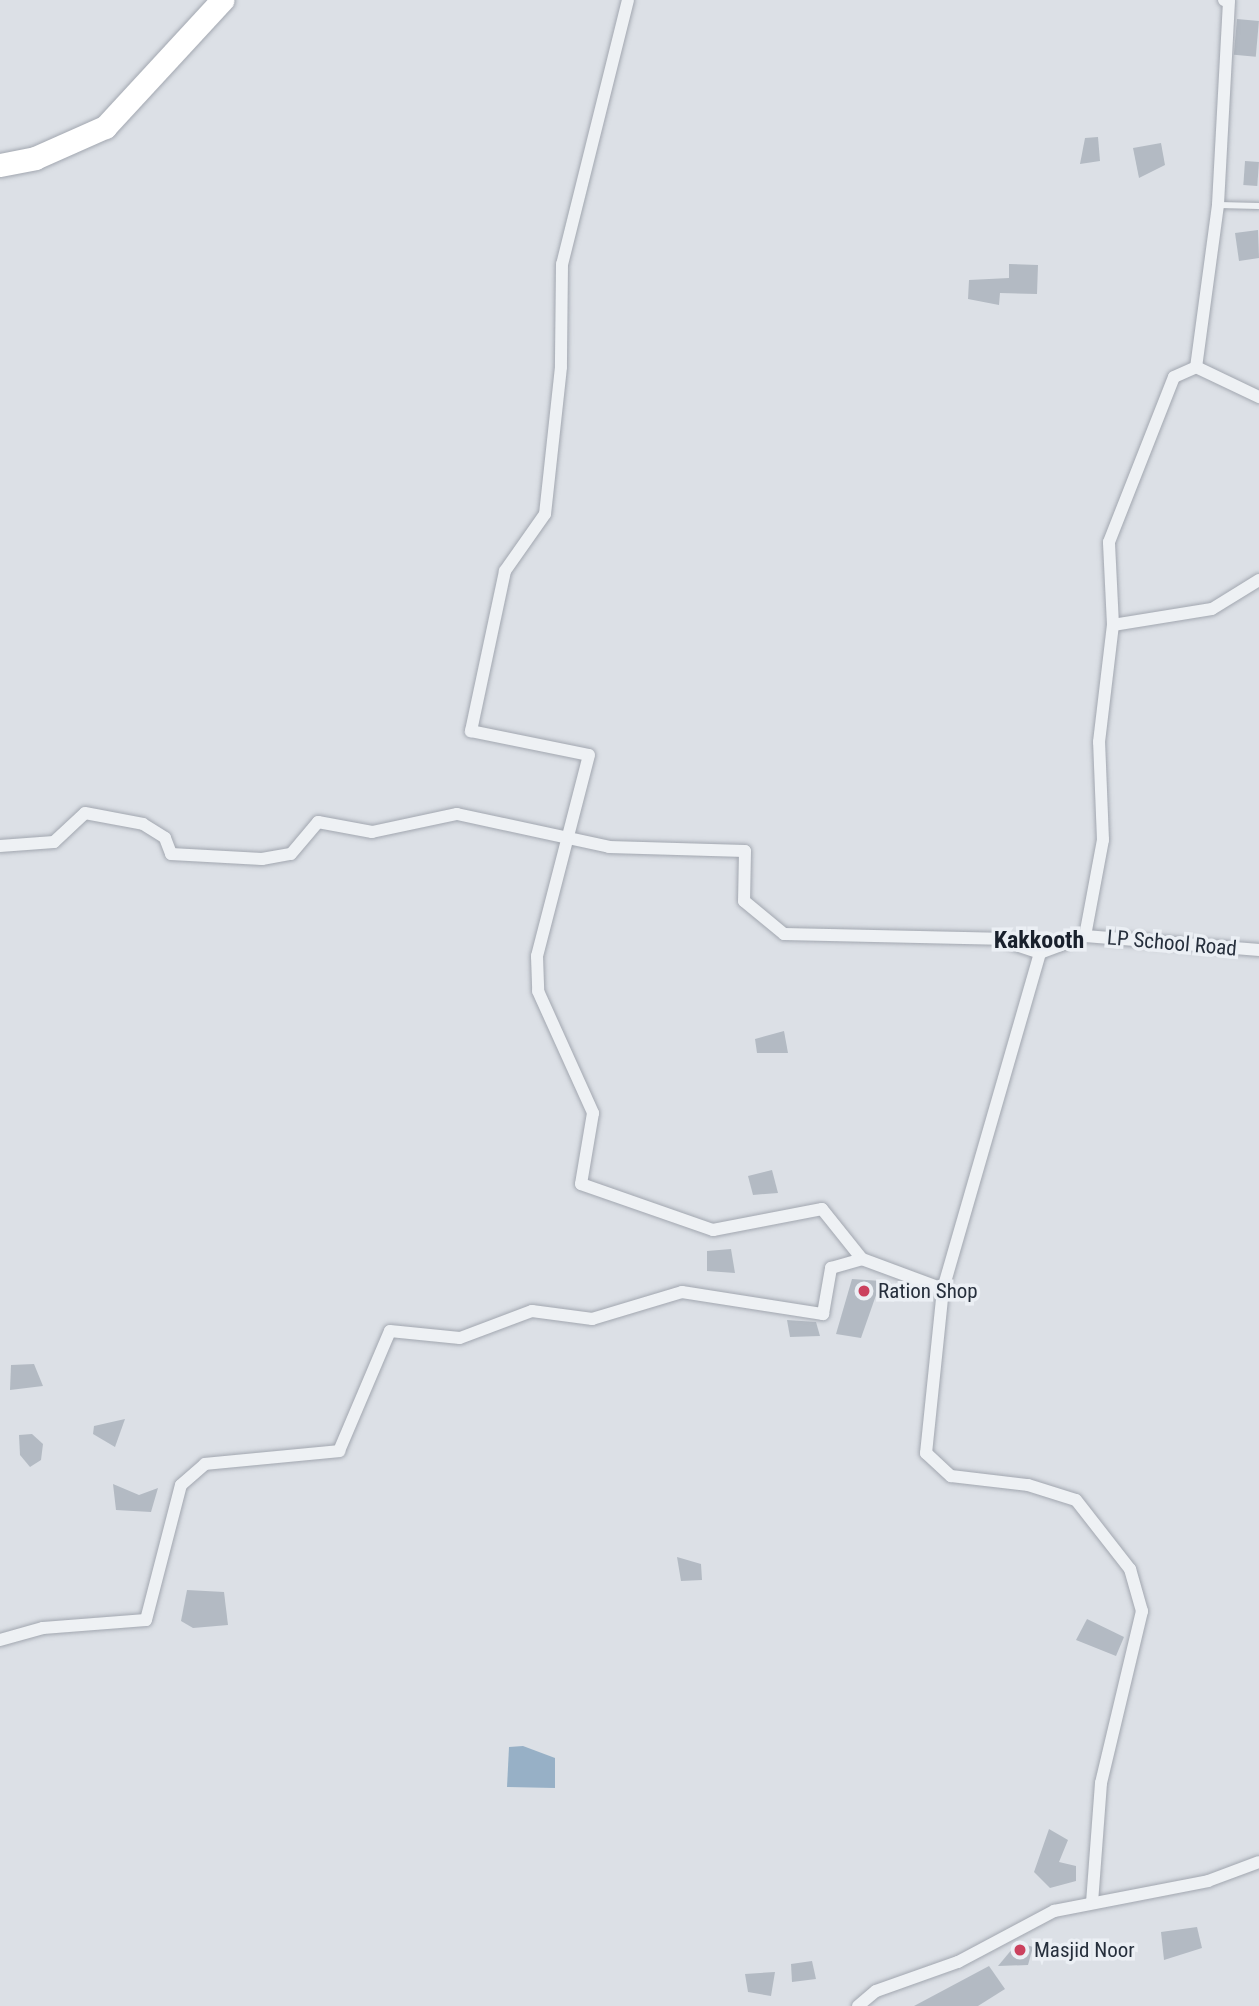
<!DOCTYPE html>
<style>
body{margin:0}
#map{position:relative;width:1259px;height:2006px;overflow:hidden;background:#dce0e6;font-family:"Roboto Condensed",sans-serif}
div>[style]{position:absolute}
[style*='--x']{left:calc(var(--x)*1px);top:calc(var(--y)*1px);width:calc(var(--w)*1px);rotate:calc(var(--a)*1deg)}
.water>*{inset:0;background:#97b0c6}
.building>*{inset:0;background:#b3bac3;transform-origin:0 0}
.roads{filter:drop-shadow(0 0 2px #a2a7b0) drop-shadow(0 0 2px #a2a7b0)}
.lane>*{height:6px;margin:-3px;padding:0 3px;transform-origin:3px;border-radius:3px;background:#eef1f4}
.street>*{height:12px;margin:-6px;padding:0 6px;transform-origin:6px;border-radius:6px;background:#eef1f4}
.highway>*{height:23px;margin:-11.5px;padding:0 11.5px;transform-origin:11.5px;border-radius:11.5px;background:#fff}
.dots>*{width:19px;height:19px;translate:-50% -50%;box-sizing:border-box;border:4px solid #ebeff4;border-radius:50%}
span{translate:-50% -50%;white-space:nowrap;text-align:center;line-height:1.15;-webkit-text-stroke:7px #ebeff4;paint-order:stroke}
.street-label{font-size:21px;color:#262f3c}
.poi-label{font-size:21px;color:#262f3c}
.left{translate:0 -50%;text-align:left}
.quarter-label{font-size:24px;color:#19202c;font-weight:700}
</style>
<div id="map">
<div class="water">
<div style="clip-path:polygon(523px 1746px,555px 1758px,555px 1788px,507px 1787px,509px 1747px)"></div>
</div>
<div class="building">
<div style="left:1237px;top:19px;width:22px;height:36px;rotate:5deg"></div>
<div style="clip-path:polygon(1098px 137px,1100px 161px,1080px 164px,1085px 138px)"></div>
<div style="clip-path:polygon(1161px 143px,1165px 165px,1139px 178px,1133px 148px)"></div>
<div style="left:1245px;top:161px;width:14px;height:24px;rotate:4deg"></div>
<div style="clip-path:polygon(1258px 230px,1259px 258px,1239px 261px,1235px 233px)"></div>
<div style="clip-path:polygon(1009px 264px,1038px 265px,1037px 294px,1000px 293px,999px 305px,968px 299px,969px 280px,1009px 278px)"></div>
<div style="clip-path:polygon(784px 1031px,788px 1053px,757px 1053px,755px 1039px)"></div>
<div style="clip-path:polygon(772px 1170px,778px 1193px,753px 1195px,748px 1176px)"></div>
<div style="clip-path:polygon(731px 1249px,735px 1273px,707px 1271px,707px 1251px)"></div>
<div style="clip-path:polygon(852px 1279px,881px 1281px,861px 1338px,836px 1334px)"></div>
<div style="clip-path:polygon(787px 1320px,816px 1322px,820px 1336px,790px 1337px)"></div>
<div style="clip-path:polygon(34px 1364px,43px 1386px,10px 1390px,11px 1365px)"></div>
<div style="clip-path:polygon(125px 1419px,115px 1447px,93px 1434px,94px 1426px)"></div>
<div style="clip-path:polygon(32px 1434px,43px 1444px,41px 1460px,30px 1467px,20px 1455px,19px 1435px)"></div>
<div style="clip-path:polygon(113px 1484px,139px 1495px,158px 1488px,151px 1512px,116px 1510px)"></div>
<div style="clip-path:polygon(677px 1557px,701px 1564px,702px 1580px,681px 1581px)"></div>
<div style="clip-path:polygon(187px 1590px,224px 1592px,228px 1625px,193px 1628px,181px 1621px)"></div>
<div style="clip-path:polygon(1087px 1619px,1124px 1637px,1116px 1656px,1076px 1640px)"></div>
<div style="clip-path:polygon(1049px 1829px,1068px 1840px,1059px 1862px,1076px 1866px,1076px 1881px,1050px 1888px,1034px 1872px)"></div>
<div style="clip-path:polygon(1197px 1927px,1202px 1948px,1164px 1960px,1161px 1932px)"></div>
<div style="clip-path:polygon(1018px 1942px,1033px 1947px,1028px 1965px,998px 1966px)"></div>
<div style="clip-path:polygon(812px 1961px,816px 1979px,792px 1982px,791px 1964px)"></div>
<div style="clip-path:polygon(989px 1966px,1005px 1989px,978px 2006px,914px 2006px)"></div>
<div style="clip-path:polygon(775px 1972px,771px 1996px,748px 1992px,745px 1974px)"></div>
</div>
<div class="roads">
<div class="lane">
<div style="--x:1219;--y:205;--w:40;--a:1.4"></div>
</div>
<div class="street">
<div style="--x:628;--y:0;--w:272;--a:104"></div>
<div style="--x:562;--y:264;--w:103;--a:90.6"></div>
<div style="--x:561;--y:367;--w:148;--a:96.2"></div>
<div style="--x:545;--y:514;--w:70;--a:125.1"></div>
<div style="--x:505;--y:571;--w:164;--a:102"></div>
<div style="--x:471;--y:731;--w:120;--a:11.5"></div>
<div style="--x:589;--y:755;--w:208;--a:104.5"></div>
<div style="--x:537;--y:956;--w:35;--a:88"></div>
<div style="--x:538;--y:991;--w:134;--a:65.7"></div>
<div style="--x:593;--y:1113;--w:72;--a:99.6"></div>
<div style="--x:581;--y:1184;--w:140;--a:19.2"></div>
<div style="--x:713;--y:1230;--w:111;--a:-10.9"></div>
<div style="--x:822;--y:1209;--w:64;--a:51.3"></div>
<div style="--x:1224;--y:0;--w:5;--a:11"></div>
<div style="--x:1229;--y:1;--w:204;--a:93.1"></div>
<div style="--x:1218;--y:205;--w:163;--a:97.7"></div>
<div style="--x:1196;--y:367;--w:70;--a:25.5"></div>
<div style="--x:1113;--y:625;--w:83;--a:-92.8"></div>
<div style="--x:1109;--y:542;--w:177;--a:-68.5"></div>
<div style="--x:1174;--y:377;--w:24;--a:-24"></div>
<div style="--x:0;--y:846;--w:54;--a:-4.2"></div>
<div style="--x:54;--y:842;--w:42;--a:-43.1"></div>
<div style="--x:85;--y:813;--w:59;--a:10.7"></div>
<div style="--x:143;--y:824;--w:26;--a:32"></div>
<div style="--x:165;--y:838;--w:17;--a:69"></div>
<div style="--x:171;--y:854;--w:91;--a:3.1"></div>
<div style="--x:262;--y:859;--w:29;--a:-10"></div>
<div style="--x:291;--y:854;--w:42;--a:-49.8"></div>
<div style="--x:318;--y:822;--w:55;--a:10.5"></div>
<div style="--x:372;--y:832;--w:87;--a:-12"></div>
<div style="--x:457;--y:814;--w:156;--a:12.2"></div>
<div style="--x:609;--y:847;--w:136;--a:1.7"></div>
<div style="--x:745;--y:851;--w:50;--a:91.1"></div>
<div style="--x:744;--y:901;--w:52;--a:39.5"></div>
<div style="--x:784;--y:934;--w:214;--a:1.3"></div>
<div style="--x:998;--y:939;--w:44;--a:18.4"></div>
<div style="--x:1085;--y:936;--w:175;--a:4.6"></div>
<div style="--x:943;--y:1289;--w:165;--a:95.9"></div>
<div style="--x:926;--y:1453;--w:34;--a:43"></div>
<div style="--x:951;--y:1476;--w:78;--a:6.7"></div>
<div style="--x:1028;--y:1485;--w:50;--a:17.4"></div>
<div style="--x:1076;--y:1500;--w:88;--a:52"></div>
<div style="--x:1130;--y:1569;--w:44;--a:74.1"></div>
<div style="--x:1142;--y:1611;--w:177;--a:103.4"></div>
<div style="--x:1101;--y:1783;--w:119;--a:94.3"></div>
<div style="--x:0;--y:1640;--w:45;--a:-15.6"></div>
<div style="--x:43;--y:1628;--w:103;--a:-4.4"></div>
<div style="--x:146;--y:1620;--w:139;--a:-75.5"></div>
<div style="--x:181;--y:1485;--w:32;--a:-41"></div>
<div style="--x:205;--y:1464;--w:135;--a:-5.5"></div>
<div style="--x:339;--y:1451;--w:130;--a:-67"></div>
<div style="--x:390;--y:1331;--w:70;--a:5.7"></div>
<div style="--x:460;--y:1338;--w:77;--a:-20.6"></div>
<div style="--x:532;--y:1311;--w:61;--a:7.6"></div>
<div style="--x:592;--y:1319;--w:94;--a:-16.7"></div>
<div style="--x:682;--y:1292;--w:143;--a:8.9"></div>
<div style="--x:823;--y:1314;--w:47;--a:-80.1"></div>
<div style="--x:831;--y:1268;--w:32;--a:-16"></div>
<div style="--x:862;--y:1259;--w:86;--a:20.3"></div>
<div style="--x:943;--y:1289;--w:350;--a:-73.9"></div>
<div style="--x:1040;--y:953;--w:48;--a:-20.7"></div>
<div style="--x:1085;--y:936;--w:98;--a:-79.4"></div>
<div style="--x:1103;--y:840;--w:98;--a:-92.3"></div>
<div style="--x:1099;--y:742;--w:118;--a:-83.2"></div>
<div style="--x:1113;--y:625;--w:100;--a:-9.2"></div>
<div style="--x:1212;--y:609;--w:55;--a:-31.7"></div>
<div style="--x:858;--y:2006;--w:23;--a:-40"></div>
<div style="--x:876;--y:1991;--w:87;--a:-19.5"></div>
<div style="--x:958;--y:1962;--w:109;--a:-28"></div>
<div style="--x:1054;--y:1911;--w:157;--a:-11"></div>
<div style="--x:1208;--y:1881;--w:54;--a:-20.4"></div>
</div>
<div class="highway">
<div style="--x:0;--y:165;--w:36;--a:-11"></div>
<div style="--x:35;--y:158;--w:77;--a:-23.9"></div>
<div style="--x:105;--y:127;--w:173;--a:-47.3"></div>
</div>
</div>
<div class="dots">
<div style="left:864px;top:1291px;background:#cb415e"></div>
<div style="left:1020px;top:1950px;background:#cb415e"></div>
</div>
<div class="street-label">
<span style="left:1172px;top:943px;rotate:5deg">LP School Road</span>
</div>
<div class="poi-label">
<span class="left" style="left:878px;top:1291px">Ration Shop</span>
<span class="left" style="left:1034px;top:1950px">Masjid Noor</span>
</div>
<div class="quarter-label">
<span style="left:1039px;top:941px">Kakkooth</span>
</div>
</div>
